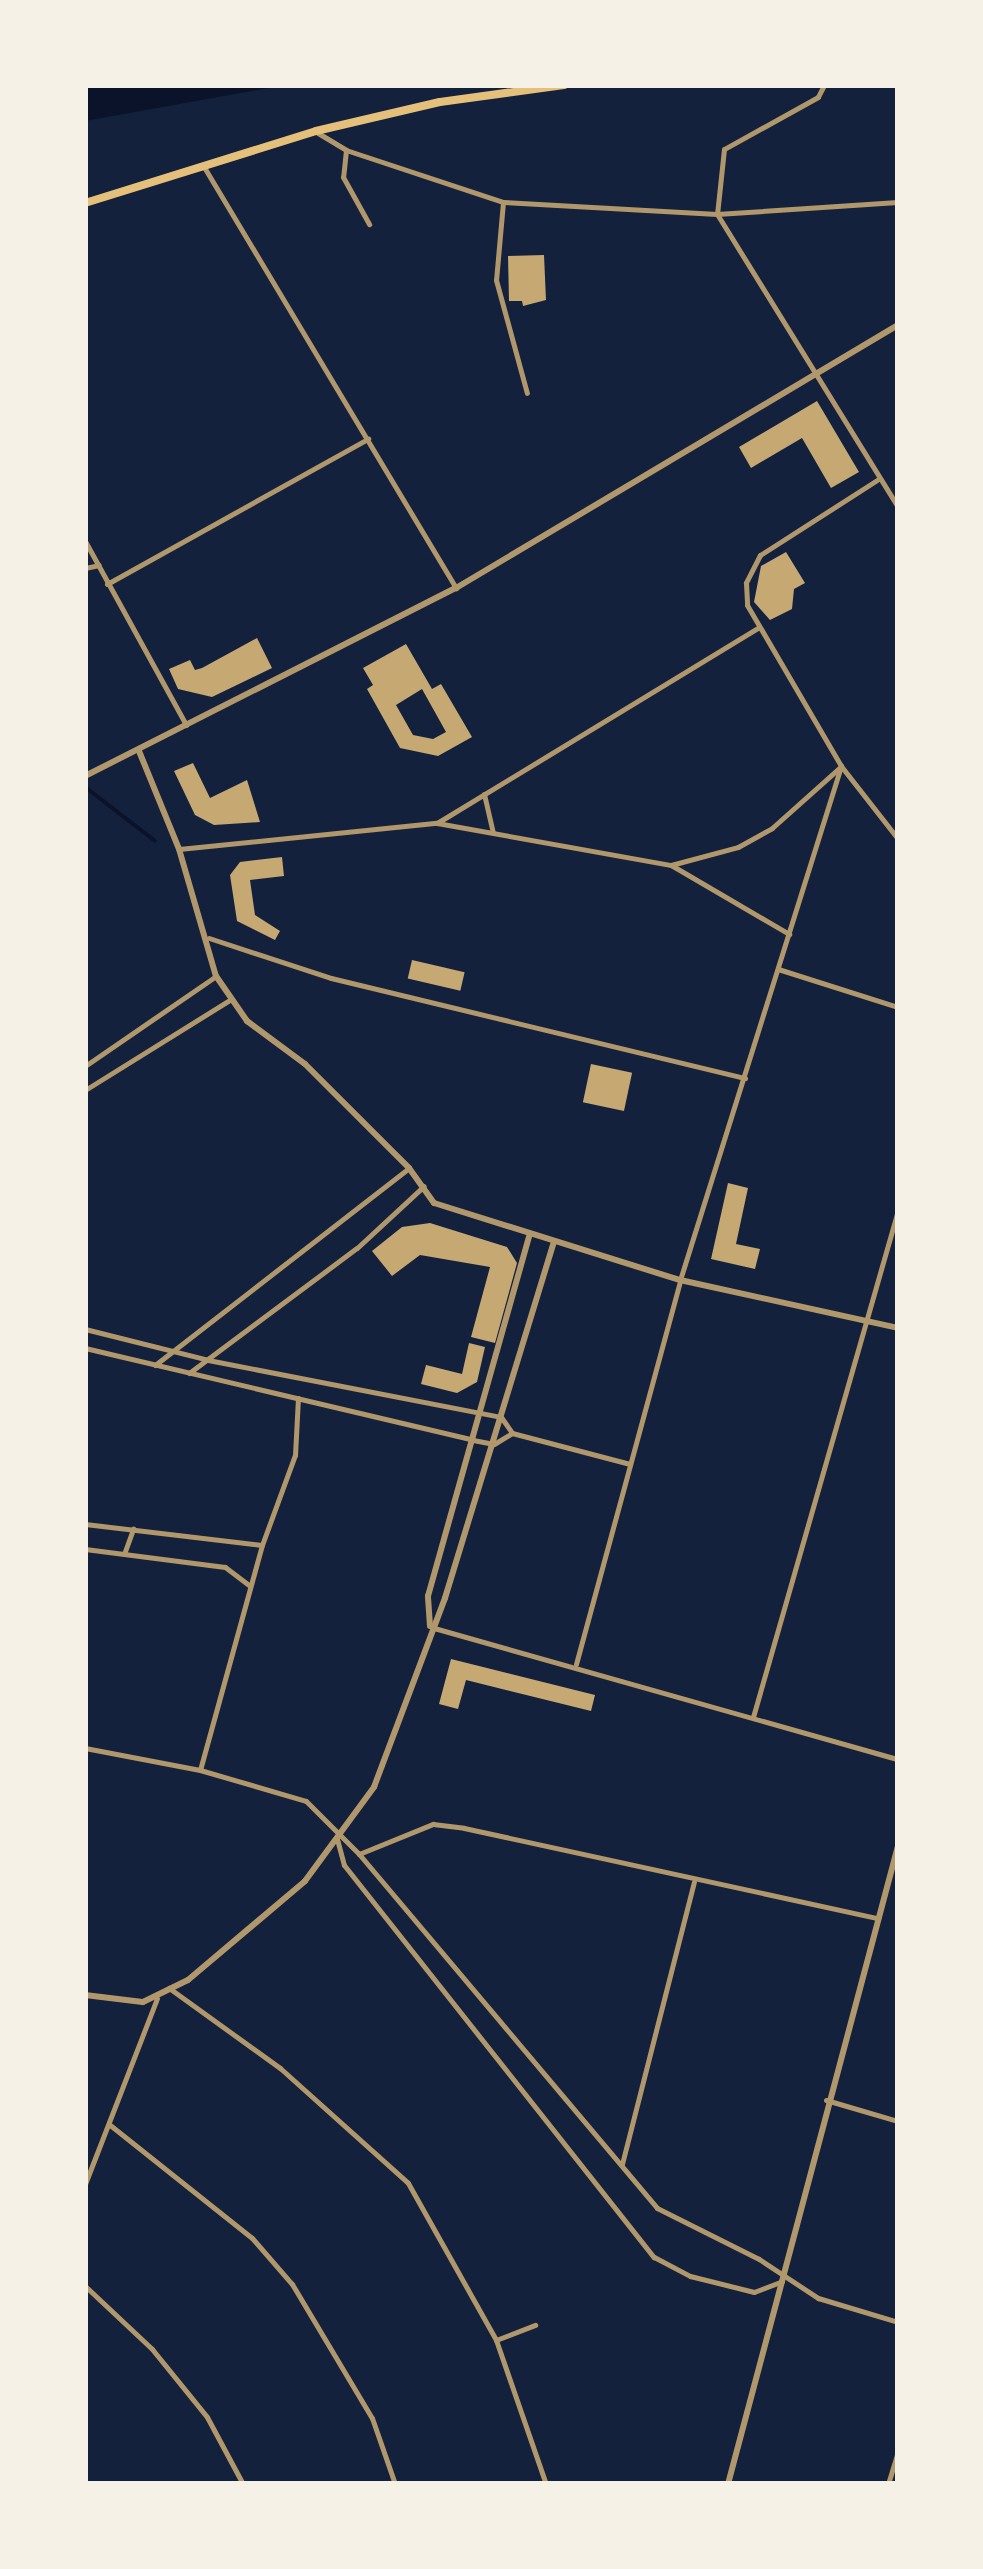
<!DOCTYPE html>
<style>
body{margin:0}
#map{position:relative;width:983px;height:2569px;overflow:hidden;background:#14213d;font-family:Mulish,sans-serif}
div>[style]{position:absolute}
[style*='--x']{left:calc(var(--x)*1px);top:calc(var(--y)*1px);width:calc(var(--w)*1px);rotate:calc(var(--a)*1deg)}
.water>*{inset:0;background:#0b132b}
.stream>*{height:4px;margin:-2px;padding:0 2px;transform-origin:2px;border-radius:2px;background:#0b132b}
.building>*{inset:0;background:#c6a872;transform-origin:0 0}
.minor>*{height:5px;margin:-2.5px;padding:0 2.5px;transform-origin:2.5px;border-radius:2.5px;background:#b1986c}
.tertiary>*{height:6px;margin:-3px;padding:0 3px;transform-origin:3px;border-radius:3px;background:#b1986c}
.trunk>*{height:8px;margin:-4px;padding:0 4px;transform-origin:4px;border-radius:4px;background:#e5c07b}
span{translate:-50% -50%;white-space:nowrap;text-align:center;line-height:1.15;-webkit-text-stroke:10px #f6f1e7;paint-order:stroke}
.frame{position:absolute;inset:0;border:88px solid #f6f1e7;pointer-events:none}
</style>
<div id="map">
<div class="water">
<div style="clip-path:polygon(85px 85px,286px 85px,85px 121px)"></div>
</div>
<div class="stream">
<div style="--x:85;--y:787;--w:88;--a:37.6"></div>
</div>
<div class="building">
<div style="clip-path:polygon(544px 255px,546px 300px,523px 306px,522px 301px,509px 301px,508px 256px)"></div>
<div style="clip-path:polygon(817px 401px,859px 472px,831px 488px,802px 438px,751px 468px,739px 447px)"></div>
<div style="clip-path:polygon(786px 552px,805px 583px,794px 589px,792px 609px,770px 620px,754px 602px,761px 566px)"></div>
<div style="clip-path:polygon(257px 638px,272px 668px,212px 697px,178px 689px,169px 669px,190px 660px,195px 670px,202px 668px)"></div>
<div style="clip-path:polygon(evenodd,406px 644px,432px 689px,441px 684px,472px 737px,438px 756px,400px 748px,367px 689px,373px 685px,363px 668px,406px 644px,422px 689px,446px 732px,433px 739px,413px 735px,396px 705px,422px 689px)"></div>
<div style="clip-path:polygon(193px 763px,210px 798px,247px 780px,260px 822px,214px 825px,195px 815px,174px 771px)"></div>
<div style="clip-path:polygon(282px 857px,284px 876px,250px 880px,255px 915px,280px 931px,275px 940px,237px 921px,230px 875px,240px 862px)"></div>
<div style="left:412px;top:960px;width:54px;height:19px;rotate:13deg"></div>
<div style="left:591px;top:1064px;width:42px;height:39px;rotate:12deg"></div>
<div style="clip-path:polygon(728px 1183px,748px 1188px,736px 1244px,760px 1249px,755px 1269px,711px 1259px)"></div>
<div style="clip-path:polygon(430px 1223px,507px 1247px,517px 1263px,495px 1343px,471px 1337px,490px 1267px,420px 1255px,392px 1276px,372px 1251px,402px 1227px)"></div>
<div style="clip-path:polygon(469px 1343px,485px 1347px,477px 1382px,457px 1393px,421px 1384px,426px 1365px,462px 1374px)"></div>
<div style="clip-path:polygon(451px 1659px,595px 1695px,591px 1711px,466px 1680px,458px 1709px,439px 1704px)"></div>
</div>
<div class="minor">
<div style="--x:824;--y:85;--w:13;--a:117"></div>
<div style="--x:818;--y:97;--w:107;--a:151"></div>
<div style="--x:724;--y:149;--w:65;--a:96.1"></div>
<div style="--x:717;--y:214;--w:344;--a:58.3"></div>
<div style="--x:318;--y:133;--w:33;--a:31"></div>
<div style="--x:346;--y:150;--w:165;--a:18.3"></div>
<div style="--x:503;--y:202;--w:214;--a:3.2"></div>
<div style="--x:717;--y:214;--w:181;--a:-3.8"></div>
<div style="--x:346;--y:150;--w:27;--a:96"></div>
<div style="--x:343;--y:177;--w:54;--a:61"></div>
<div style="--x:204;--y:167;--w:491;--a:59.1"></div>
<div style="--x:503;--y:202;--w:78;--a:95.1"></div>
<div style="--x:496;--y:280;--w:117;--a:74.7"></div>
<div style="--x:877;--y:480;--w:139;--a:147.3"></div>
<div style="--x:760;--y:555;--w:31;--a:117"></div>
<div style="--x:746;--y:583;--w:22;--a:87"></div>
<div style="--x:747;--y:605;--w:186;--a:59.7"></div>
<div style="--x:841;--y:766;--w:93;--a:52"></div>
<div style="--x:85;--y:541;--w:210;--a:61.2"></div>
<div style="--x:85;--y:568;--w:14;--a:-12"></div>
<div style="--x:107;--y:584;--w:299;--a:-29.1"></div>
<div style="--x:484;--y:794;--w:40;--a:77"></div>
<div style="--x:437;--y:823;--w:376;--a:-31.3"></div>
<div style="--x:179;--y:849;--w:259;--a:-5.8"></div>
<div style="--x:437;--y:823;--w:238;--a:10.2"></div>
<div style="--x:671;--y:865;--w:69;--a:-15"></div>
<div style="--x:738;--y:847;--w:39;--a:-29"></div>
<div style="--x:772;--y:828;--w:90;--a:-41.8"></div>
<div style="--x:671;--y:865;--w:137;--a:30.3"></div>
<div style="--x:209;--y:938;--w:128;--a:18.2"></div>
<div style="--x:331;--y:978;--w:426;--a:13.6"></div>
<div style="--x:778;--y:969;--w:126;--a:17.6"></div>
<div style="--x:85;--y:1066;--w:159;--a:-34.5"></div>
<div style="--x:85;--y:1090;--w:172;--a:-31.9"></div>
<div style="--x:85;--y:1329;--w:127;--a:14.1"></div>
<div style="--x:208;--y:1360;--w:298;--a:11"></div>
<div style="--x:501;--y:1417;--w:19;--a:55"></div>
<div style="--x:512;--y:1433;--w:122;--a:14.7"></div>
<div style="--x:85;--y:1348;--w:399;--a:13.3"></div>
<div style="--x:473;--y:1440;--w:21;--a:11"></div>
<div style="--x:494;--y:1444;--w:21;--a:-31"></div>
<div style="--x:155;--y:1365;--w:321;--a:-37.8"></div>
<div style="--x:189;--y:1373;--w:209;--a:-36.7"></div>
<div style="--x:357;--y:1248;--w:91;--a:-42.8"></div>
<div style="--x:85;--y:1524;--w:178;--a:6.8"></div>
<div style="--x:85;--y:1549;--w:141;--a:7.3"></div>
<div style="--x:225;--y:1567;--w:31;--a:37"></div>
<div style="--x:124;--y:1554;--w:27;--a:-70"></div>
<div style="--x:434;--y:1628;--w:482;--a:15.8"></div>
<div style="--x:576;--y:1664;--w:398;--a:-74.8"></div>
<div style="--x:680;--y:1280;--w:539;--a:-72.61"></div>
<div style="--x:753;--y:1717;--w:527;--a:-74.04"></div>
<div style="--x:85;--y:1748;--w:117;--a:10.8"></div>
<div style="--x:200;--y:1770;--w:110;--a:16.3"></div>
<div style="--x:306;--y:1801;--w:75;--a:45"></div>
<div style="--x:359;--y:1854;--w:463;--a:49.9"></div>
<div style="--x:657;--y:2208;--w:114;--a:26.6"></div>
<div style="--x:759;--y:2259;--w:71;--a:33.5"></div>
<div style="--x:818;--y:2298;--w:84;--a:16.7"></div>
<div style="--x:200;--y:1770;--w:233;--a:-74.6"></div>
<div style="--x:262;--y:1545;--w:96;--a:-69.9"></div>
<div style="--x:295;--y:1455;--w:57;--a:-87"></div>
<div style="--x:337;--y:1839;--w:27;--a:75"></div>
<div style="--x:344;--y:1865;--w:500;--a:51.7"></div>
<div style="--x:654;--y:2257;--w:41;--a:27.8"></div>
<div style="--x:690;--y:2276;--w:66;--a:14"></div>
<div style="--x:754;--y:2292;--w:30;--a:-21"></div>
<div style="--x:359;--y:1854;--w:80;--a:-22.1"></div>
<div style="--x:433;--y:1824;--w:31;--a:7"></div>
<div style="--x:464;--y:1828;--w:424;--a:12.3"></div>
<div style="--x:169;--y:1988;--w:137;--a:35.8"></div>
<div style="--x:280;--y:2068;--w:172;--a:41.9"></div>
<div style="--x:408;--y:2183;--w:180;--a:60.7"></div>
<div style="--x:496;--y:2340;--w:152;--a:70.9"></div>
<div style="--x:826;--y:2100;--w:75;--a:16.3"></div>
<div style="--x:110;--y:2125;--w:181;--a:38.5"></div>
<div style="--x:252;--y:2238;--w:61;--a:49"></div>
<div style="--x:292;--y:2284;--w:156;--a:59.2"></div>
<div style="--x:372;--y:2418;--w:70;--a:70.8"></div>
<div style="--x:622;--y:2164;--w:291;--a:-75.7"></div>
<div style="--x:85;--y:2184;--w:199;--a:-68.8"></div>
<div style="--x:85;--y:2286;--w:92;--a:43.2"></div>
<div style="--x:152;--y:2349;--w:87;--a:51"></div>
<div style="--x:207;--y:2417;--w:76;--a:61.8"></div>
<div style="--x:496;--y:2340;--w:42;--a:-21"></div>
<div style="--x:888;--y:2484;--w:34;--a:-73"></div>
</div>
<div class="tertiary">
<div style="--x:139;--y:751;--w:106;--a:67.8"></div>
<div style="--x:179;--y:849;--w:132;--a:73.8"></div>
<div style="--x:216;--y:976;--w:55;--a:55.4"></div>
<div style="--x:247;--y:1021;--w:72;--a:36.6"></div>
<div style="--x:305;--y:1064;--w:147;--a:45"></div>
<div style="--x:409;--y:1168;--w:43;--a:54.5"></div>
<div style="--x:434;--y:1203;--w:258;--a:17.4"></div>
<div style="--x:680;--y:1280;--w:223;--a:12.4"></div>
<div style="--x:85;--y:776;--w:416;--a:-26.9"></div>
<div style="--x:456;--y:588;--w:514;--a:-30.75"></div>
<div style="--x:430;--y:1626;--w:30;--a:-94"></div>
<div style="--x:428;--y:1596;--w:374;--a:-74.3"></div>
<div style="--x:85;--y:1995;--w:58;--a:6.9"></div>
<div style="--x:143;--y:2002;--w:50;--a:-26.1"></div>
<div style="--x:188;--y:1980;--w:153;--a:-40.2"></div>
<div style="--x:305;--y:1881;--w:117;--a:-53.7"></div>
<div style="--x:374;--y:1787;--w:202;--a:-69.4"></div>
<div style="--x:445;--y:1598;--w:373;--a:-73"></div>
<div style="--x:728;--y:2484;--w:660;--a:-75.08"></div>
</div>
<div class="trunk">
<div style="--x:85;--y:203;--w:242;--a:-17.3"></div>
<div style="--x:316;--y:131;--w:127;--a:-13.2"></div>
<div style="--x:440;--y:102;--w:125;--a:-7.8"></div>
</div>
<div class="frame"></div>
</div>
